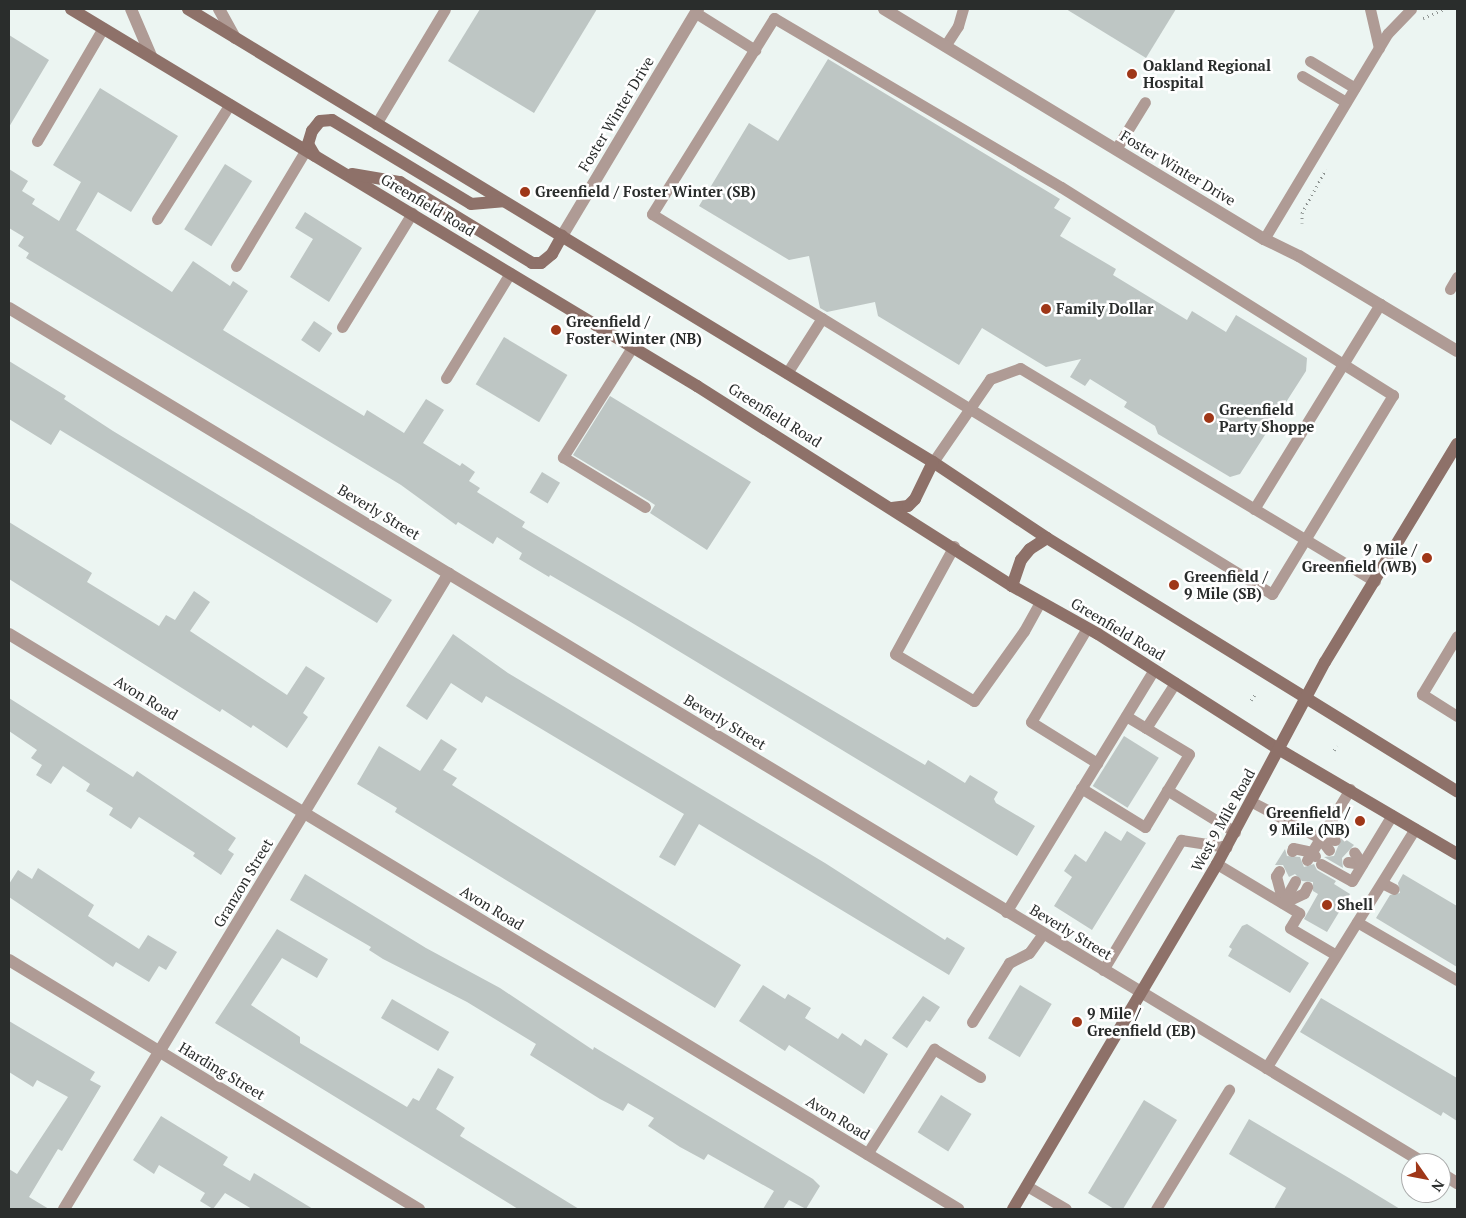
<!DOCTYPE html>
<style>
body{margin:0}
#map{position:relative;width:1466px;height:1218px;overflow:hidden;background:#ecf5f2;font-family:"PT Serif",serif}
div>[style]{position:absolute}
[style*='--x']{left:calc(var(--x)*1px);top:calc(var(--y)*1px);width:calc(var(--w)*1px);rotate:calc(var(--a)*1deg)}
.building>*{inset:0;background:#bec6c4;transform-origin:0 0}
.path>*{height:3px;margin-top:-1.5px;transform-origin:0;background:repeating-linear-gradient(90deg,#8d9391 0 1px,transparent 0 5px)}
.lane>*{height:11px;margin:-5.5px;padding:0 5.5px;transform-origin:5.5px;border-radius:5.5px;background:#af9b95}
.street>*{height:12px;margin:-6px;padding:0 6px;transform-origin:6px;border-radius:6px;background:#af9b95}
.secondary>*{height:12px;margin:-6px;padding:0 6px;transform-origin:6px;border-radius:6px;background:#8e7169}
.dots>*{width:14px;height:14px;translate:-50% -50%;box-sizing:border-box;border:2px solid #fff;border-radius:50%}
span{translate:-50% -50%;white-space:nowrap;text-align:center;line-height:1.15;-webkit-text-stroke:5px #fff;paint-order:stroke}
.poi-label{font-size:15px;color:#2a2d2c;font-weight:700}
.left{translate:0 -50%;text-align:left}
.right{translate:-100% -50%;text-align:right}
.street-label{font-size:15px;color:#2a2d2c}
.frame{position:absolute;inset:0;border:10px solid #2a2d2c;pointer-events:none}
.north{position:absolute;left:1401px;top:1153px;width:50px;height:50px;box-sizing:border-box;background:#fff;border:1px solid #aaabab;border-radius:50%;rotate:123deg;font-size:14px;font-weight:700;line-height:20px;text-align:center;color:#2a2d2c}
.north::after{content:'';display:block;margin:auto;width:18px;height:22px;background:#9f3718;clip-path:polygon(50% 0,100% 100%,50% 72%,0 100%)}
</style>
<div id="map">
<div class="building">
<div style="clip-path:polygon(480px 9px,597px 9px,534px 113px,448px 61px)"></div>
<div style="clip-path:polygon(1066px 9px,1176px 9px,1146px 58px)"></div>
<div style="clip-path:polygon(9px 35px,49px 60px,9px 127px)"></div>
<div style="clip-path:polygon(828px 59px,1060px 199px,1054px 208px,1071px 218px,1060px 236px,1116px 269px,1113px 275px,1187px 320px,1192px 311px,1226px 332px,1236px 315px,1307px 358px,1306px 371px,1240px 474px,1230px 477px,1158px 434px,1155px 426px,1124px 407px,1127px 402px,1090px 379px,1085px 386px,1070px 377px,1081px 359px,1046px 367px,982px 328px,959px 365px,878px 316px,875px 302px,827px 312px,820px 308px,809px 256px,789px 260px,699px 206px,749px 123px,778px 141px)"></div>
<div style="clip-path:polygon(100px 88px,178px 136px,131px 212px,98px 192px,76px 230px,172px 292px,193px 261px,230px 286px,233px 281px,248px 291px,223px 330px,364px 416px,367px 410px,404px 433px,426px 399px,444px 410px,423px 443px,460px 466px,462px 463px,475px 472px,469px 481px,480px 488px,477px 492px,525px 522px,522px 527px,925px 765px,928px 760px,965px 783px,970px 775px,998px 792px,994px 799px,996px 803px,1035px 826px,1017px 856px,629px 621px,550px 575px,549px 577px,519px 559px,522px 553px,497px 537px,493px 544px,458px 522px,456px 525px,401px 485px,26px 258px,29px 253px,18px 246px,24px 237px,9px 228px,9px 169px,28px 181px,22px 191px,35px 199px,32px 204px,59px 221px,81px 182px,53px 165px)"></div>
<div style="left:225px;top:164px;width:32px;height:77px;rotate:32deg"></div>
<div style="clip-path:polygon(305px 212px,362px 248px,329px 302px,290px 277px,313px 239px,295px 228px)"></div>
<div style="left:314px;top:321px;width:22px;height:23px;rotate:34deg"></div>
<div style="left:504px;top:337px;width:74px;height:55px;rotate:31deg"></div>
<div style="clip-path:polygon(9px 361px,66px 396px,64px 399px,113px 431px,392px 600px,377px 623px,60px 430px,51px 445px,9px 419px)"></div>
<div style="clip-path:polygon(610px 396px,751px 482px,707px 550px,650px 513px,655px 505px,649px 501px,573px 455px)"></div>
<div style="left:542px;top:472px;width:21px;height:24px;rotate:31deg"></div>
<div style="clip-path:polygon(9px 522px,92px 573px,87px 582px,159px 626px,166px 615px,175px 620px,194px 591px,210px 602px,190px 631px,287px 695px,306px 666px,325px 678px,303px 713px,308px 717px,287px 748px,253px 725px,251px 728px,222px 709px,220px 712px,9px 579px)"></div>
<div style="clip-path:polygon(453px 634px,508px 673px,825px 863px,945px 940px,947px 937px,965px 948px,949px 975px,699px 824px,675px 866px,659px 857px,684px 814px,486px 696px,482px 703px,451px 683px,427px 720px,406px 706px)"></div>
<div style="clip-path:polygon(9px 698px,133px 777px,137px 771px,236px 838px,228px 850px,234px 854px,221px 875px,193px 856px,195px 853px,139px 817px,131px 829px,109px 815px,113px 808px,86px 791px,90px 784px,63px 766px,51px 784px,36px 775px,42px 765px,31px 758px,37px 750px,9px 731px)"></div>
<div style="left:1124px;top:736px;width:41px;height:59px;rotate:32deg"></div>
<div style="clip-path:polygon(441px 739px,457px 749px,443px 770px,457px 778px,452px 785px,741px 965px,715px 1008px,395px 812px,397px 808px,357px 784px,379px 746px,420px 771px)"></div>
<div style="clip-path:polygon(1105px 831px,1121px 841px,1127px 831px,1146px 843px,1092px 930px,1054px 906px,1072px 877px,1064px 871px,1075px 854px,1086px 862px)"></div>
<div style="clip-path:polygon(1342px 837px,1354px 845px,1342px 858px,1343px 868px,1324px 857px,1334px 856px)"></div>
<div style="clip-path:polygon(1285px 849px,1287px 856px,1300px 857px,1304px 867px,1314px 864px,1317px 870px,1336px 881px,1334px 884px,1350px 894px,1327px 932px,1304px 919px,1318px 894px,1313px 891px,1313px 882px,1302px 881px,1295px 874px,1289px 877px,1283px 865px,1275px 865px)"></div>
<div style="clip-path:polygon(38px 868px,94px 905px,88px 916px,139px 949px,148px 935px,177px 952px,166px 970px,159px 966px,149px 982px,116px 962px,113px 967px,9px 897px,9px 884px,18px 870px,32px 879px)"></div>
<div style="clip-path:polygon(305px 874px,426px 948px,500px 988px,593px 1050px,594px 1047px,813px 1179px,820px 1186px,806px 1209px,789px 1200px,783px 1209px,763px 1209px,774px 1191px,708px 1154px,704px 1160px,680px 1147px,648px 1126px,654px 1118px,628px 1103px,623px 1111px,600px 1099px,530px 1055px,536px 1044px,467px 1002px,383px 959px,369px 950px,371px 947px,290px 900px)"></div>
<div style="clip-path:polygon(1403px 874px,1457px 906px,1457px 967px,1376px 918px,1390px 895px,1400px 893px,1398px 883px)"></div>
<div style="clip-path:polygon(1247px 924px,1309px 963px,1290px 993px,1228px 956px,1232px 949px,1229px 947px,1242px 926px)"></div>
<div style="clip-path:polygon(277px 929px,328px 959px,317px 978px,282px 958px,251px 1005px,300px 1037px,300px 1043px,407px 1107px,413px 1098px,419px 1101px,438px 1068px,454px 1077px,436px 1109px,465px 1128px,460px 1136px,579px 1209px,518px 1209px,215px 1023px)"></div>
<div style="clip-path:polygon(763px 985px,785px 999px,788px 994px,811px 1008px,805px 1018px,838px 1039px,842px 1033px,861px 1046px,865px 1039px,888px 1054px,864px 1094px,789px 1045px,785px 1051px,739px 1021px)"></div>
<div style="left:1020px;top:985px;width:37px;height:62px;rotate:31deg"></div>
<div style="clip-path:polygon(923px 996px,940px 1007px,930px 1022px,926px 1020px,907px 1048px,892px 1038px)"></div>
<div style="clip-path:polygon(1321px 998px,1457px 1078px,1457px 1121px,1443px 1112px,1441px 1116px,1300px 1032px)"></div>
<div style="left:392px;top:999px;width:66px;height:22px;rotate:30deg"></div>
<div style="clip-path:polygon(9px 1021px,95px 1072px,90px 1080px,101px 1086px,62px 1151px,58px 1149px,29px 1197px,49px 1209px,9px 1209px,9px 1169px,17px 1174px,68px 1097px,37px 1080px,33px 1087px,9px 1072px)"></div>
<div style="left:941px;top:1095px;width:36px;height:44px;rotate:32deg"></div>
<div style="clip-path:polygon(1144px 1100px,1177px 1120px,1123px 1209px,1114px 1209px,1088px 1193px)"></div>
<div style="clip-path:polygon(161px 1116px,228px 1157px,223px 1165px,250px 1181px,254px 1173px,313px 1209px,252px 1209px,225px 1193px,213px 1209px,200px 1201px,205px 1193px,159px 1165px,154px 1174px,133px 1160px)"></div>
<div style="clip-path:polygon(1249px 1119px,1349px 1178px,1400px 1209px,1274px 1209px,1286px 1188px,1229px 1154px)"></div>
</div>
<div class="path">
<div style="--x:1423;--y:18;--w:23;--a:-23"></div>
<div style="--x:1302;--y:223;--w:10;--a:-90"></div>
<div style="--x:1302;--y:213;--w:50;--a:-61.4"></div>
<div style="--x:1251;--y:700;--w:9;--a:-54"></div>
<div style="--x:1334;--y:750;--w:5;--a:-53"></div>
</div>
<div class="lane">
<div style="--x:1370;--y:9;--w:40;--a:77"></div>
<div style="--x:696;--y:13;--w:70;--a:32.1"></div>
<div style="--x:774;--y:18;--w:333;--a:30.5"></div>
<div style="--x:1061;--y:187;--w:392;--a:32.1"></div>
<div style="--x:1393;--y:395;--w:233;--a:121.3"></div>
<div style="--x:1272;--y:594;--w:727;--a:-148.5"></div>
<div style="--x:652;--y:214;--w:231;--a:-58.1"></div>
<div style="--x:945;--y:46;--w:24;--a:-57"></div>
<div style="--x:958;--y:26;--w:18;--a:-74"></div>
<div style="--x:1310;--y:61;--w:52;--a:31"></div>
<div style="--x:1302;--y:76;--w:51;--a:30.6"></div>
<div style="--x:376;--y:124;--w:134;--a:-59"></div>
<div style="--x:37;--y:141;--w:131;--a:-59.7"></div>
<div style="--x:1116;--y:149;--w:55;--a:-58.3"></div>
<div style="--x:157;--y:219;--w:136;--a:-57.6"></div>
<div style="--x:1264;--y:239;--w:240;--a:-59"></div>
<div style="--x:1388;--y:33;--w:33;--a:-46"></div>
<div style="--x:236;--y:266;--w:134;--a:-59"></div>
<div style="--x:1450;--y:289;--w:14;--a:-60"></div>
<div style="--x:342;--y:327;--w:134;--a:-58.4"></div>
<div style="--x:631;--y:349;--w:128;--a:122.2"></div>
<div style="--x:563;--y:457;--w:96;--a:31.4"></div>
<div style="--x:787;--y:373;--w:65;--a:-57.5"></div>
<div style="--x:446;--y:378;--w:123;--a:-58.6"></div>
<div style="--x:933;--y:462;--w:101;--a:-55.5"></div>
<div style="--x:990;--y:379;--w:32;--a:-20"></div>
<div style="--x:1020;--y:368;--w:414;--a:31"></div>
<div style="--x:1254;--y:509;--w:241;--a:-58.4"></div>
<div style="--x:954;--y:546;--w:123;--a:118.6"></div>
<div style="--x:895;--y:654;--w:92;--a:30.7"></div>
<div style="--x:974;--y:701;--w:86;--a:-54.5"></div>
<div style="--x:1024;--y:631;--w:33;--a:-61"></div>
<div style="--x:1087;--y:628;--w:109;--a:120.8"></div>
<div style="--x:1031;--y:722;--w:78;--a:31.8"></div>
<div style="--x:1457;--y:636;--w:68;--a:121.1"></div>
<div style="--x:1422;--y:694;--w:41;--a:32.2"></div>
<div style="--x:1126;--y:716;--w:23;--a:31"></div>
<div style="--x:1146;--y:728;--w:54;--a:-57.2"></div>
<div style="--x:1081;--y:788;--w:75;--a:31.4"></div>
<div style="--x:1145;--y:827;--w:85;--a:-58.9"></div>
<div style="--x:1189;--y:754;--w:50;--a:-148.8"></div>
<div style="--x:1167;--y:790;--w:80;--a:31.7"></div>
<div style="--x:1252;--y:802;--w:77;--a:27.9"></div>
<div style="--x:1320;--y:838;--w:15;--a:53"></div>
<div style="--x:1320;--y:838;--w:15;--a:8"></div>
<div style="--x:1292;--y:851;--w:3;--a:-72"></div>
<div style="--x:1293;--y:848;--w:19;--a:12"></div>
<div style="--x:1312;--y:852;--w:5;--a:53"></div>
<div style="--x:1307;--y:860;--w:83;--a:-58.8"></div>
<div style="--x:1348;--y:862;--w:14;--a:8"></div>
<div style="--x:1362;--y:864;--w:14;--a:-124"></div>
<div style="--x:1217;--y:864;--w:96;--a:30.9"></div>
<div style="--x:1299;--y:913;--w:17;--a:121"></div>
<div style="--x:1290;--y:928;--w:53;--a:30.4"></div>
<div style="--x:1321;--y:864;--w:35;--a:29"></div>
<div style="--x:1352;--y:881;--w:77;--a:-58.8"></div>
<div style="--x:1279;--y:871;--w:6;--a:121"></div>
<div style="--x:1276;--y:876;--w:28;--a:75"></div>
<div style="--x:1283;--y:903;--w:23;--a:-25"></div>
<div style="--x:1304;--y:893;--w:7;--a:-63"></div>
<div style="--x:1382;--y:883;--w:13;--a:27"></div>
<div style="--x:1283;--y:903;--w:25;--a:-61"></div>
<div style="--x:1006;--y:912;--w:284;--a:-58.6"></div>
<div style="--x:1357;--y:922;--w:116;--a:30.1"></div>
<div style="--x:1103;--y:970;--w:152;--a:-59"></div>
<div style="--x:1181;--y:840;--w:46;--a:8.8"></div>
<div style="--x:972;--y:1022;--w:70;--a:-57.9"></div>
<div style="--x:1009;--y:963;--w:22;--a:-27"></div>
<div style="--x:1029;--y:953;--w:24;--a:-54"></div>
<div style="--x:1266;--y:1068;--w:282;--a:-58.1"></div>
<div style="--x:867;--y:1154;--w:125;--a:-57.5"></div>
<div style="--x:934;--y:1049;--w:54;--a:31.3"></div>
<div style="--x:1027;--y:1186;--w:45;--a:30.5"></div>
<div style="--x:1156;--y:1209;--w:140;--a:-58.5"></div>
</div>
<div class="street">
<div style="--x:131;--y:9;--w:51;--a:66.9"></div>
<div style="--x:219;--y:9;--w:33;--a:61"></div>
<div style="--x:884;--y:9;--w:444;--a:31.2"></div>
<div style="--x:1264;--y:239;--w:39;--a:26"></div>
<div style="--x:1299;--y:256;--w:184;--a:31"></div>
<div style="--x:562;--y:236;--w:265;--a:-59.1"></div>
<div style="--x:9;--y:308;--w:1653;--a:31.14"></div>
<div style="--x:9;--y:634;--w:1110;--a:31.21"></div>
<div style="--x:9;--y:960;--w:480;--a:31.3"></div>
<div style="--x:1441;--y:1173;--w:19;--a:32"></div>
<div style="--x:64;--y:1209;--w:743;--a:-58.81"></div>
</div>
<div class="secondary">
<div style="--x:71;--y:9;--w:731;--a:31.06"></div>
<div style="--x:697;--y:386;--w:373;--a:32.4"></div>
<div style="--x:1012;--y:586;--w:98;--a:29.2"></div>
<div style="--x:1098;--y:634;--w:216;--a:32.5"></div>
<div style="--x:1280;--y:750;--w:205;--a:30.4"></div>
<div style="--x:188;--y:9;--w:872;--a:31.3"></div>
<div style="--x:933;--y:462;--w:137;--a:33.7"></div>
<div style="--x:1047;--y:538;--w:482;--a:31.7"></div>
<div style="--x:315;--y:156;--w:14;--a:-120"></div>
<div style="--x:308;--y:144;--w:14;--a:-73"></div>
<div style="--x:312;--y:131;--w:13;--a:-51"></div>
<div style="--x:320;--y:121;--w:12;--a:-5"></div>
<div style="--x:332;--y:120;--w:162;--a:31.1"></div>
<div style="--x:471;--y:204;--w:32;--a:-5"></div>
<div style="--x:352;--y:174;--w:49;--a:9.5"></div>
<div style="--x:400;--y:182;--w:155;--a:31.5"></div>
<div style="--x:532;--y:263;--w:9;--a:0"></div>
<div style="--x:541;--y:263;--w:14;--a:-39"></div>
<div style="--x:552;--y:254;--w:21;--a:-61"></div>
<div style="--x:892;--y:508;--w:16;--a:-7"></div>
<div style="--x:908;--y:506;--w:10;--a:-45"></div>
<div style="--x:915;--y:499;--w:41;--a:-64.1"></div>
<div style="--x:1012;--y:586;--w:28;--a:-71"></div>
<div style="--x:1021;--y:560;--w:14;--a:-51"></div>
<div style="--x:1030;--y:549;--w:20;--a:-33"></div>
<div style="--x:1013;--y:1209;--w:401;--a:-59.4"></div>
<div style="--x:1217;--y:864;--w:229;--a:-61.9"></div>
<div style="--x:1325;--y:662;--w:255;--a:-58.8"></div>
</div>
<div class="dots">
<div style="left:1132px;top:74px;background:#9f3718"></div>
<div style="left:525px;top:192px;background:#9f3718"></div>
<div style="left:1046px;top:309px;background:#9f3718"></div>
<div style="left:556px;top:330px;background:#9f3718"></div>
<div style="left:1209px;top:418px;background:#9f3718"></div>
<div style="left:1427px;top:558px;background:#9f3718"></div>
<div style="left:1174px;top:585px;background:#9f3718"></div>
<div style="left:1360px;top:821px;background:#9f3718"></div>
<div style="left:1327px;top:905px;background:#9f3718"></div>
<div style="left:1077px;top:1022px;background:#9f3718"></div>
</div>
<div class="poi-label">
<span class="left" style="left:1143px;top:74px">Oakland Regional<br>Hospital</span>
<span class="left" style="left:535px;top:192px">Greenfield / Foster Winter (SB)</span>
<span class="left" style="left:1056px;top:309px">Family Dollar</span>
<span class="left" style="left:566px;top:330px">Greenfield /<br>Foster Winter (NB)</span>
<span class="left" style="left:1219px;top:418px">Greenfield<br>Party Shoppe</span>
<span class="right" style="left:1417px;top:558px">9 Mile /<br>Greenfield (WB)</span>
<span class="left" style="left:1184px;top:585px">Greenfield /<br>9 Mile (SB)</span>
<span class="right" style="left:1350px;top:821px">Greenfield /<br>9 Mile (NB)</span>
<span class="left" style="left:1337px;top:905px">Shell</span>
<span class="left" style="left:1087px;top:1022px">9 Mile /<br>Greenfield (EB)</span>
</div>
<div class="street-label">
<span style="left:616px;top:114px;rotate:-59deg">Foster Winter Drive</span>
<span style="left:1178px;top:168px;rotate:31deg">Foster Winter Drive</span>
<span style="left:428px;top:205px;rotate:31deg">Greenfield Road</span>
<span style="left:775px;top:415px;rotate:32deg">Greenfield Road</span>
<span style="left:379px;top:512px;rotate:31deg">Beverly Street</span>
<span style="left:1118px;top:629px;rotate:31deg">Greenfield Road</span>
<span style="left:146px;top:698px;rotate:31deg">Avon Road</span>
<span style="left:725px;top:722px;rotate:31deg">Beverly Street</span>
<span style="left:1223px;top:820px;rotate:-61deg">West 9 Mile Road</span>
<span style="left:243px;top:883px;rotate:-59deg">Granzon Street</span>
<span style="left:492px;top:908px;rotate:31deg">Avon Road</span>
<span style="left:1071px;top:932px;rotate:31deg">Beverly Street</span>
<span style="left:222px;top:1071px;rotate:31deg">Harding Street</span>
<span style="left:838px;top:1118px;rotate:31deg">Avon Road</span>
</div>
<div class="frame"></div>
<div class="north">N</div>
</div>
